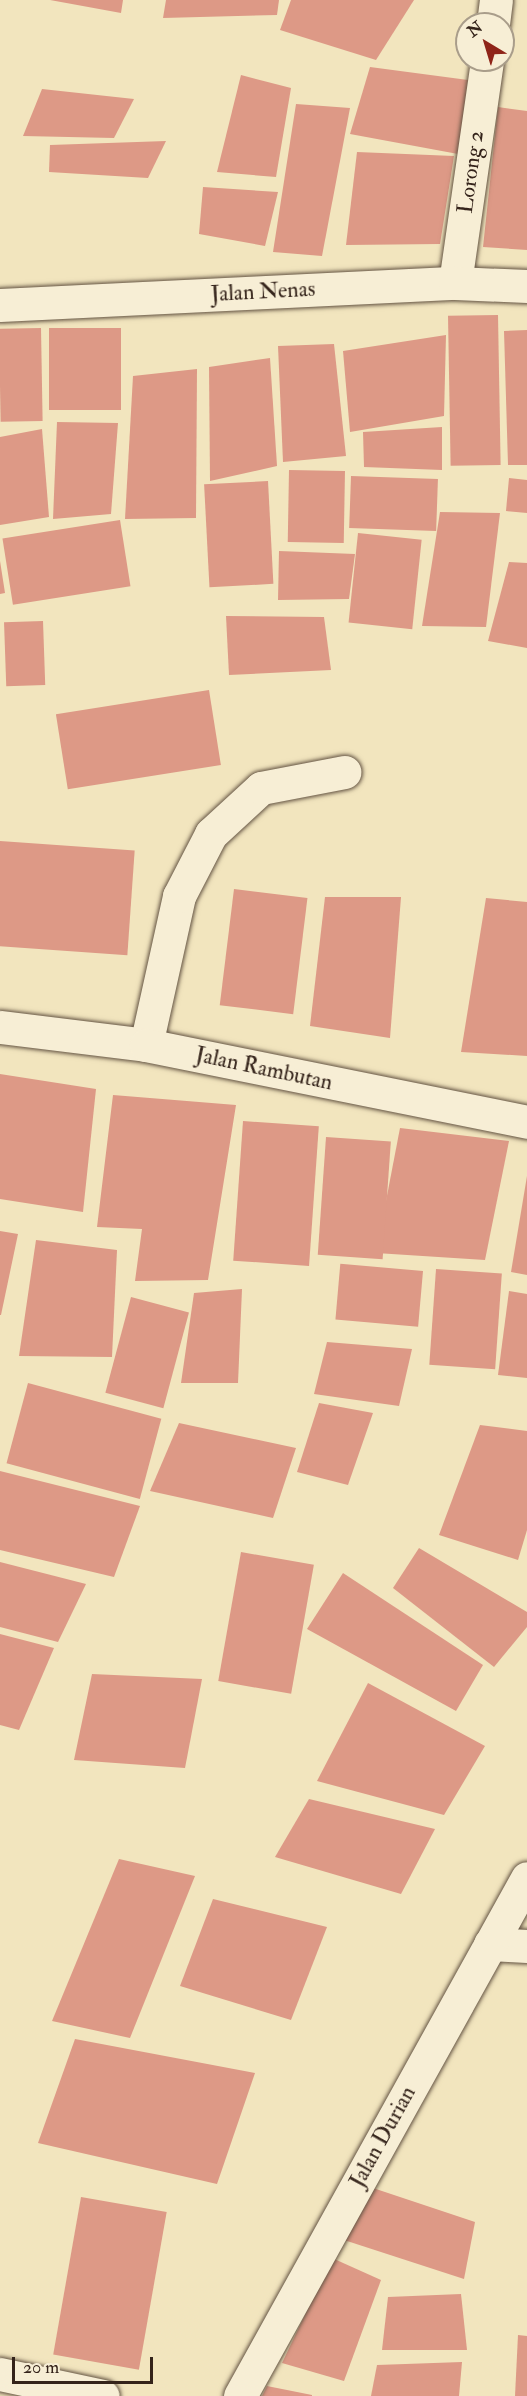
<!DOCTYPE html>
<style>
body{margin:0}
#map{position:relative;width:527px;height:2396px;overflow:hidden;background:#f2e5be;font-family:"IM FELL Double Pica",serif}
div>[style]{position:absolute}
[style*='--x']{left:calc(var(--x)*1px);top:calc(var(--y)*1px);width:calc(var(--w)*1px);rotate:calc(var(--a)*1deg)}
.building>*{inset:0;background:#dd9986;transform-origin:0 0}
.roads{filter:drop-shadow(0 0 2px #645443) drop-shadow(0 0 2px #645443)}
.minor>*{height:33px;margin:-16.5px;padding:0 16.5px;transform-origin:16.5px;border-radius:16.5px;background:#f7eed5}
.tertiary>*{height:33px;margin:-16.5px;padding:0 16.5px;transform-origin:16.5px;border-radius:16.5px;background:#f7eed5}
span{translate:-50% -50%;white-space:nowrap;text-align:center;line-height:1.15;-webkit-text-stroke:5px #f7eed5;paint-order:stroke}
.street-label{font-size:22px;color:#34231a}
.north{position:absolute;left:455px;top:12px;width:60px;height:60px;box-sizing:border-box;background:#f7eed5;border:2px solid #a99d8a;border-radius:50%;rotate:322deg;font-size:16px;font-weight:700;line-height:24px;text-align:center;color:#34231a}
.north::after{content:'';display:block;margin:auto;width:21px;height:27px;background:#8f2418;clip-path:polygon(50% 0,100% 100%,50% 72%,0 100%)}
.scale{position:absolute;left:12px;top:2357px;width:141px;height:27px;box-sizing:border-box;border:3px solid #34231a;border-top:0;padding-left:8px;font-size:18px;line-height:21px;white-space:nowrap;color:#34231a;-webkit-text-stroke:4px #f7eed5;paint-order:stroke}
</style>
<div id="map">
<div class="building">
<div style="clip-path:polygon(50px 0,123px 0,121px 13px)"></div>
<div style="clip-path:polygon(166px 0,279px 0,277px 15px,163px 18px)"></div>
<div style="clip-path:polygon(291px 0,414px 0,376px 60px,280px 30px)"></div>
<div style="clip-path:polygon(370px 67px,468px 80px,458px 154px,350px 134px)"></div>
<div style="clip-path:polygon(241px 75px,291px 88px,276px 177px,217px 172px)"></div>
<div style="clip-path:polygon(42px 89px,134px 99px,114px 138px,23px 136px)"></div>
<div style="clip-path:polygon(296px 104px,350px 108px,322px 256px,273px 252px)"></div>
<div style="clip-path:polygon(498px 107px,527px 111px,527px 250px,483px 247px)"></div>
<div style="clip-path:polygon(166px 141px,148px 178px,49px 172px,50px 145px)"></div>
<div style="clip-path:polygon(357px 152px,454px 156px,440px 244px,346px 245px)"></div>
<div style="clip-path:polygon(203px 187px,278px 192px,265px 246px,199px 234px)"></div>
<div style="left:498px;top:315px;width:150px;height:50px;rotate:89deg"></div>
<div style="left:41px;top:328px;width:93px;height:42px;rotate:89deg"></div>
<div style="left:121px;top:328px;width:82px;height:72px;rotate:90deg"></div>
<div style="clip-path:polygon(527px 330px,527px 465px,508px 465px,504px 331px)"></div>
<div style="clip-path:polygon(446px 335px,444px 416px,350px 432px,343px 351px)"></div>
<div style="clip-path:polygon(334px 344px,346px 456px,283px 462px,278px 346px)"></div>
<div style="clip-path:polygon(270px 358px,277px 466px,210px 481px,209px 367px)"></div>
<div style="clip-path:polygon(197px 369px,196px 518px,125px 519px,133px 376px)"></div>
<div style="clip-path:polygon(57px 422px,118px 423px,111px 514px,53px 519px)"></div>
<div style="clip-path:polygon(442px 427px,442px 470px,364px 467px,363px 432px)"></div>
<div style="clip-path:polygon(42px 429px,49px 517px,0 525px,0 437px)"></div>
<div style="left:289px;top:470px;width:56px;height:72px;rotate:1deg"></div>
<div style="left:351px;top:476px;width:87px;height:52px;rotate:2deg"></div>
<div style="clip-path:polygon(509px 478px,527px 480px,527px 513px,506px 511px)"></div>
<div style="left:268px;top:481px;width:103px;height:64px;rotate:87deg"></div>
<div style="clip-path:polygon(440px 512px,500px 513px,486px 627px,422px 626px)"></div>
<div style="left:120px;top:520px;width:67px;height:119px;rotate:81deg"></div>
<div style="left:358px;top:533px;width:64px;height:90px;rotate:6deg"></div>
<div style="clip-path:polygon(279px 551px,355px 554px,349px 599px,278px 600px)"></div>
<div style="clip-path:polygon(0 561px,5px 593px,0 594px)"></div>
<div style="clip-path:polygon(509px 562px,527px 563px,527px 648px,488px 641px)"></div>
<div style="clip-path:polygon(226px 616px,324px 617px,331px 670px,229px 675px)"></div>
<div style="left:43px;top:621px;width:64px;height:39px;rotate:88deg"></div>
<div style="left:209px;top:690px;width:76px;height:155px;rotate:81deg"></div>
<div style="left:0;top:841px;width:135px;height:105px;rotate:4deg"></div>
<div style="left:234px;top:889px;width:74px;height:117px;rotate:7deg"></div>
<div style="clip-path:polygon(325px 897px,401px 897px,390px 1038px,310px 1026px)"></div>
<div style="clip-path:polygon(486px 898px,527px 902px,527px 1056px,461px 1052px)"></div>
<div style="clip-path:polygon(0 1074px,96px 1089px,83px 1212px,0 1199px)"></div>
<div style="clip-path:polygon(113px 1095px,236px 1105px,208px 1280px,135px 1281px,142px 1229px,97px 1227px)"></div>
<div style="left:243px;top:1121px;width:76px;height:140px;rotate:4deg"></div>
<div style="clip-path:polygon(400px 1128px,509px 1141px,485px 1260px,376px 1253px)"></div>
<div style="left:326px;top:1137px;width:65px;height:118px;rotate:4deg"></div>
<div style="clip-path:polygon(527px 1176px,527px 1275px,511px 1272px)"></div>
<div style="clip-path:polygon(0 1231px,18px 1234px,1px 1315px,0 1315px)"></div>
<div style="clip-path:polygon(36px 1240px,117px 1250px,112px 1357px,19px 1356px)"></div>
<div style="left:436px;top:1269px;width:66px;height:96px;rotate:4deg"></div>
<div style="left:423px;top:1271px;width:56px;height:83px;rotate:95deg"></div>
<div style="clip-path:polygon(242px 1289px,238px 1383px,181px 1383px,194px 1293px)"></div>
<div style="clip-path:polygon(509px 1291px,527px 1294px,527px 1378px,498px 1375px)"></div>
<div style="left:131px;top:1297px;width:60px;height:99px;rotate:15deg"></div>
<div style="clip-path:polygon(327px 1342px,412px 1349px,399px 1406px,314px 1394px)"></div>
<div style="left:28px;top:1383px;width:138px;height:83px;rotate:15deg"></div>
<div style="clip-path:polygon(319px 1403px,373px 1413px,348px 1485px,297px 1472px)"></div>
<div style="clip-path:polygon(179px 1423px,296px 1448px,273px 1518px,150px 1491px)"></div>
<div style="clip-path:polygon(480px 1425px,527px 1431px,527px 1530px,518px 1560px,439px 1535px)"></div>
<div style="clip-path:polygon(0 1471px,140px 1506px,114px 1577px,0 1550px)"></div>
<div style="clip-path:polygon(419px 1548px,527px 1612px,527px 1627px,494px 1667px,393px 1588px)"></div>
<div style="left:241px;top:1552px;width:74px;height:131px;rotate:10deg"></div>
<div style="clip-path:polygon(0 1562px,86px 1584px,58px 1642px,0 1627px)"></div>
<div style="clip-path:polygon(343px 1573px,483px 1665px,456px 1711px,307px 1629px)"></div>
<div style="clip-path:polygon(0 1634px,54px 1648px,19px 1730px,0 1725px)"></div>
<div style="clip-path:polygon(92px 1674px,202px 1679px,185px 1768px,74px 1760px)"></div>
<div style="clip-path:polygon(368px 1683px,485px 1746px,444px 1815px,317px 1781px)"></div>
<div style="clip-path:polygon(309px 1799px,435px 1829px,401px 1894px,275px 1857px)"></div>
<div style="clip-path:polygon(119px 1859px,195px 1876px,130px 2038px,52px 2021px)"></div>
<div style="clip-path:polygon(213px 1899px,327px 1927px,291px 2020px,180px 1986px)"></div>
<div style="clip-path:polygon(75px 2039px,255px 2073px,217px 2184px,38px 2143px)"></div>
<div style="clip-path:polygon(373px 2188px,475px 2222px,464px 2279px,344px 2240px)"></div>
<div style="left:81px;top:2197px;width:87px;height:160px;rotate:10deg"></div>
<div style="clip-path:polygon(332px 2258px,381px 2280px,344px 2381px,282px 2363px)"></div>
<div style="clip-path:polygon(461px 2294px,467px 2350px,382px 2350px,388px 2297px)"></div>
<div style="clip-path:polygon(518px 2335px,527px 2336px,527px 2396px,515px 2396px)"></div>
<div style="clip-path:polygon(462px 2362px,459px 2396px,371px 2396px,377px 2365px)"></div>
<div style="clip-path:polygon(267px 2386px,312px 2395px,312px 2396px,262px 2396px)"></div>
</div>
<div class="roads">
<div class="minor">
<div style="--x:493;--y:24;--w:24;--a:-83"></div>
<div style="--x:455;--y:283;--w:225;--a:-81.8"></div>
<div style="--x:0;--y:305;--w:456;--a:-2.8"></div>
<div style="--x:455;--y:283;--w:72;--a:2.4"></div>
<div style="--x:146;--y:1045;--w:153;--a:-77.5"></div>
<div style="--x:179;--y:896;--w:70;--a:-62.7"></div>
<div style="--x:211;--y:834;--w:68;--a:-42.6"></div>
<div style="--x:261;--y:788;--w:85;--a:-10.9"></div>
<div style="--x:490;--y:1944;--w:37;--a:3"></div>
<div style="--x:0;--y:2374;--w:105;--a:12.1"></div>
</div>
<div class="tertiary">
<div style="--x:0;--y:1027;--w:147;--a:7"></div>
<div style="--x:146;--y:1045;--w:389;--a:11.4"></div>
<div style="--x:240;--y:2396;--w:592;--a:-61.01"></div>
</div>
</div>
<div class="street-label">
<span style="left:471px;top:172px;rotate:-82deg">Lorong 2</span>
<span style="left:263px;top:292px;rotate:-3deg">Jalan Nenas</span>
<span style="left:264px;top:1069px;rotate:12deg">Jalan Rambutan</span>
<span style="left:383px;top:2137px;rotate:-61deg">Jalan Durian</span>
</div>
<div class="north">N</div>
<div class="scale">20 m</div>
</div>
